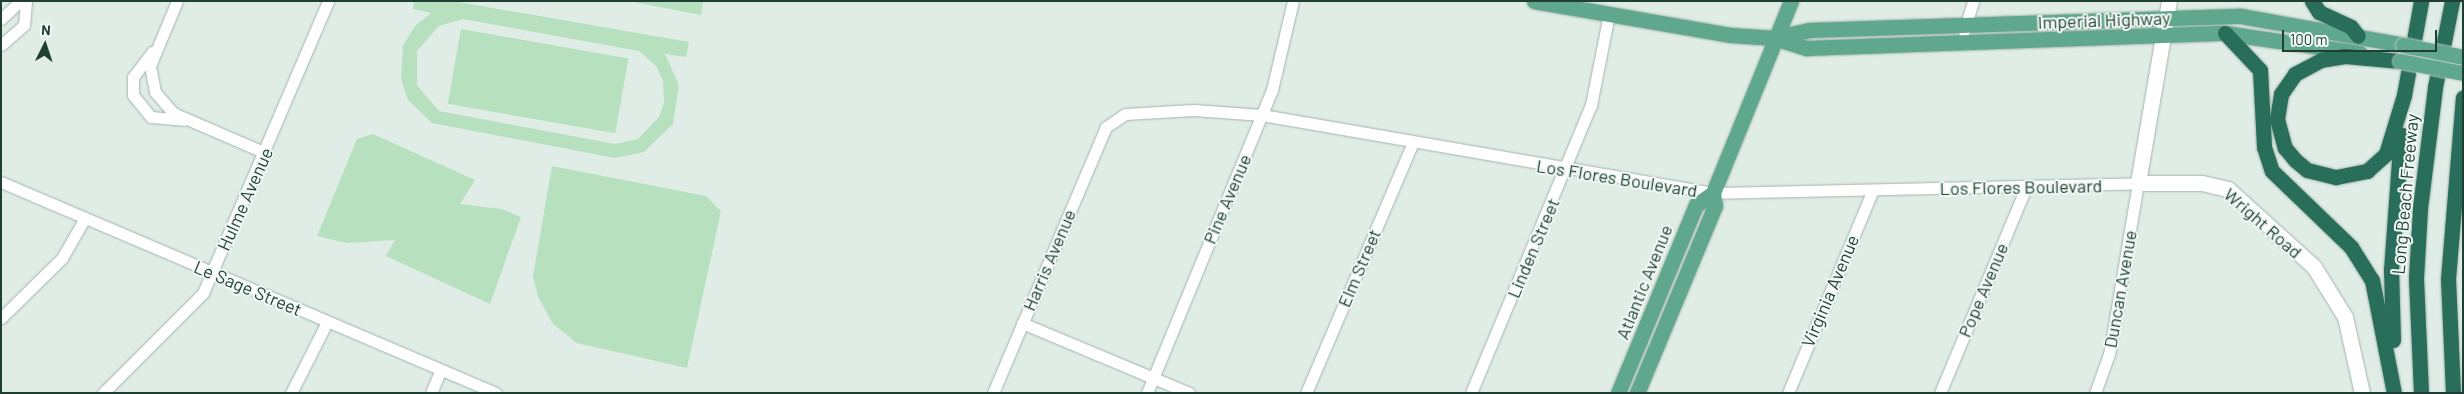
<!DOCTYPE html>
<style>
body{margin:0}
#map{position:relative;width:2464px;height:394px;overflow:hidden;background:#e0ede6;font-family:Barlow,sans-serif}
div>[style]{position:absolute}
[style*='--x']{left:calc(var(--x)*1px);top:calc(var(--y)*1px);width:calc(var(--w)*1px);rotate:calc(var(--a)*1deg)}
.green>*{inset:0;background:#b7e0bf;transform-origin:0 0}
.roads{filter:drop-shadow(0 0 1px #a2b5ad) drop-shadow(0 0 1px #a2b5ad)}
.street>*{height:11px;margin:-5.5px;padding:0 5.5px;transform-origin:5.5px;border-radius:5.5px;background:#fff}
.secondary>*{height:15px;margin:-7.5px;padding:0 7.5px;transform-origin:7.5px;border-radius:7.5px;background:#fff}
.primary>*{height:15px;margin:-7.5px;padding:0 7.5px;transform-origin:7.5px;border-radius:7.5px;background:#60a790}
.highway>*{height:15px;margin:-7.5px;padding:0 7.5px;transform-origin:7.5px;border-radius:7.5px;background:#286e5b}
.bridges{filter:drop-shadow(0 0 1px #c0c9c6) drop-shadow(0 0 1px #c0c9c6)}
.primary-bridge>*{height:15px;margin:-7.5px;padding:0 7.5px;transform-origin:7.5px;border-radius:7.5px;background:#60a790}
span{translate:-50% -50%;white-space:nowrap;text-align:center;line-height:1.15;-webkit-text-stroke:4px #f1f9f4;paint-order:stroke}
.street-label{font-size:18px;color:#1f3f34}
.frame{position:absolute;inset:0;border:2px solid #1f3f34;pointer-events:none}
.north{position:absolute;left:20px;top:20px;width:50px;height:50px;-webkit-text-stroke:4px #f1f9f4;paint-order:stroke;rotate:4deg;font-size:14px;font-weight:700;line-height:20px;text-align:center;color:#1f3f34}
.north::after{content:'';display:block;margin:auto;width:18px;height:22px;background:#1f3f34;clip-path:polygon(50% 0,100% 100%,50% 72%,0 100%)}
.scale{position:absolute;left:2282px;top:30px;width:155px;height:22px;box-sizing:border-box;border:2px solid #1f3f34;border-top:0;padding-left:6px;font-size:15px;line-height:18px;white-space:nowrap;color:#1f3f34;-webkit-text-stroke:4px #f1f9f4;paint-order:stroke}
</style>
<div id="map">
<div class="green">
<div style="clip-path:polygon(evenodd,414px 1px,453px 1px,689px 42px,686px 57px,665px 54px,679px 85px,673px 124px,644px 152px,615px 158px,432px 123px,408px 100px,401px 79px,403px 46px,414px 27px,431px 13px,413px 9px,414px 1px,463px 19px,639px 51px,656px 66px,663px 80px,664px 103px,659px 117px,638px 139px,615px 144px,439px 111px,417px 85px,417px 51px,439px 26px,463px 19px)"></div>
<div style="clip-path:polygon(628px 1px,703px 1px,701px 15px)"></div>
<div style="left:461px;top:29px;width:170px;height:76px;rotate:10deg"></div>
<div style="clip-path:polygon(373px 134px,475px 180px,460px 204px,502px 209px,521px 217px,490px 304px,386px 256px,395px 240px,347px 243px,317px 236px,357px 139px)"></div>
<div style="clip-path:polygon(552px 166px,706px 196px,721px 211px,687px 368px,577px 343px,553px 324px,538px 297px,533px 276px)"></div>
</div>
<div class="roads">
<div class="street">
<div style="--x:177;--y:1;--w:70;--a:112.6"></div>
<div style="--x:150;--y:66;--w:26;--a:79"></div>
<div style="--x:155;--y:92;--w:28;--a:49"></div>
<div style="--x:173;--y:113;--w:101;--a:23.3"></div>
<div style="--x:1;--y:19;--w:26;--a:-43"></div>
<div style="--x:1964;--y:31;--w:31;--a:-73"></div>
<div style="--x:1;--y:45;--w:30;--a:-41"></div>
<div style="--x:24;--y:25;--w:24;--a:-85"></div>
<div style="--x:152;--y:52;--w:31;--a:127"></div>
<div style="--x:133;--y:77;--w:18;--a:90"></div>
<div style="--x:133;--y:95;--w:28;--a:51"></div>
<div style="--x:151;--y:117;--w:33;--a:5"></div>
<div style="--x:1;--y:182;--w:538;--a:23.09"></div>
<div style="--x:1;--y:318;--w:86;--a:-44.5"></div>
<div style="--x:62;--y:258;--w:46;--a:-60.1"></div>
<div style="--x:1022;--y:323;--w:181;--a:22.7"></div>
<div style="--x:103;--y:393;--w:141;--a:-45"></div>
<div style="--x:203;--y:293;--w:318;--a:-66.8"></div>
<div style="--x:291;--y:393;--w:80;--a:-63.1"></div>
<div style="--x:431;--y:393;--w:25;--a:-67"></div>
<div style="--x:993;--y:393;--w:289;--a:-67"></div>
<div style="--x:1106;--y:127;--w:23;--a:-34"></div>
<div style="--x:1125;--y:114;--w:69;--a:-3.3"></div>
<div style="--x:1194;--y:110;--w:68;--a:4.2"></div>
<div style="--x:1262;--y:115;--w:458;--a:9.8"></div>
<div style="--x:1713;--y:193;--w:425;--a:-1.3"></div>
<div style="--x:2138;--y:183;--w:173;--a:99.6"></div>
<div style="--x:2109;--y:354;--w:41;--a:109.7"></div>
<div style="--x:1147;--y:393;--w:328;--a:-67.6"></div>
<div style="--x:1272;--y:90;--w:91;--a:-76.7"></div>
<div style="--x:1306;--y:393;--w:271;--a:-66.9"></div>
<div style="--x:1471;--y:393;--w:312;--a:-67.4"></div>
<div style="--x:1591;--y:105;--w:93;--a:-78.8"></div>
<div style="--x:1788;--y:393;--w:220;--a:-67.3"></div>
<div style="--x:1940;--y:393;--w:223;--a:-67.3"></div>
</div>
<div class="secondary">
<div style="--x:2169;--y:1;--w:185;--a:99.7"></div>
<div style="--x:2138;--y:183;--w:64;--a:0"></div>
<div style="--x:2202;--y:183;--w:27;--a:13"></div>
<div style="--x:2228;--y:189;--w:116;--a:42.2"></div>
<div style="--x:2314;--y:267;--w:59;--a:58.2"></div>
<div style="--x:2345;--y:317;--w:78;--a:77.4"></div>
</div>
<div class="primary">
<div style="--x:1534;--y:1;--w:200;--a:9.8"></div>
<div style="--x:1731;--y:35;--w:44;--a:3.9"></div>
<div style="--x:1775;--y:38;--w:33;--a:18"></div>
<div style="--x:1806;--y:48;--w:419;--a:-2.1"></div>
<div style="--x:2225;--y:33;--w:136;--a:8.4"></div>
<div style="--x:1777;--y:37;--w:33;--a:-12"></div>
<div style="--x:1809;--y:30;--w:432;--a:-1.9"></div>
<div style="--x:2241;--y:16;--w:165;--a:10.1"></div>
<div style="--x:1618;--y:393;--w:204;--a:-67.5"></div>
<div style="--x:1696;--y:205;--w:21;--a:-35"></div>
<div style="--x:1637;--y:393;--w:203;--a:-67.4"></div>
<div style="--x:1715;--y:206;--w:13;--a:-99"></div>
<div style="--x:1713;--y:193;--w:207;--a:-67.9"></div>
</div>
<div class="highway">
<div style="--x:2312;--y:1;--w:13;--a:58"></div>
<div style="--x:2319;--y:12;--w:35;--a:25"></div>
<div style="--x:2351;--y:27;--w:11;--a:52"></div>
<div style="--x:2225;--y:33;--w:51;--a:46.6"></div>
<div style="--x:2260;--y:70;--w:77;--a:87"></div>
<div style="--x:2264;--y:147;--w:25;--a:72"></div>
<div style="--x:2272;--y:171;--w:110;--a:43.9"></div>
<div style="--x:2351;--y:247;--w:39;--a:58"></div>
<div style="--x:2372;--y:280;--w:115;--a:79"></div>
<div style="--x:2400;--y:61;--w:55;--a:-174.8"></div>
<div style="--x:2345;--y:56;--w:24;--a:171"></div>
<div style="--x:2321;--y:60;--w:30;--a:152"></div>
<div style="--x:2295;--y:74;--w:24;--a:125"></div>
<div style="--x:2281;--y:94;--w:25;--a:99"></div>
<div style="--x:2277;--y:119;--w:30;--a:75"></div>
<div style="--x:2285;--y:148;--w:16;--a:50"></div>
<div style="--x:2295;--y:160;--w:16;--a:40"></div>
<div style="--x:2307;--y:170;--w:30;--a:14"></div>
<div style="--x:2336;--y:177;--w:32;--a:-11"></div>
<div style="--x:2367;--y:171;--w:25;--a:-42"></div>
<div style="--x:2386;--y:154;--w:62;--a:-73"></div>
<div style="--x:2404;--y:95;--w:96;--a:-79.7"></div>
<div style="--x:2393;--y:340;--w:70;--a:-91.6"></div>
<div style="--x:2391;--y:270;--w:136;--a:-85.8"></div>
<div style="--x:2421;--y:393;--w:115;--a:-92.5"></div>
<div style="--x:2416;--y:278;--w:70;--a:-86.7"></div>
<div style="--x:2420;--y:208;--w:122;--a:-82.9"></div>
<div style="--x:2435;--y:87;--w:88;--a:-78.8"></div>
<div style="--x:2453;--y:393;--w:114;--a:-92.5"></div>
<div style="--x:2448;--y:279;--w:182;--a:-85.3"></div>
</div>
</div>
<div class="bridges">
<div class="primary-bridge">
<div style="--x:2403;--y:45;--w:61;--a:11.3"></div>
<div style="--x:2400;--y:61;--w:64;--a:10.8"></div>
</div>
</div>
<div class="street-label">
<span style="left:2104px;top:20px;rotate:-2deg">Imperial Highway</span>
<span style="left:1617px;top:178px;rotate:9deg">Los Flores Boulevard</span>
<span style="left:2021px;top:187px;rotate:-1deg">Los Flores Boulevard</span>
<span style="left:2405px;top:194px;rotate:-85deg">Long Beach Freeway</span>
<span style="left:245px;top:199px;rotate:-66deg">Hulme Avenue</span>
<span style="left:1227px;top:199px;rotate:-67deg">Pine Avenue</span>
<span style="left:2263px;top:223px;rotate:41deg">Wright Road</span>
<span style="left:1533px;top:248px;rotate:-67deg">Linden Street</span>
<span style="left:1049px;top:260px;rotate:-67deg">Harris Avenue</span>
<span style="left:1359px;top:268px;rotate:-67deg">Elm Street</span>
<span style="left:1644px;top:282px;rotate:-68deg">Atlantic Avenue</span>
<span style="left:248px;top:288px;rotate:23deg">Le Sage Street</span>
<span style="left:2120px;top:289px;rotate:-80deg">Duncan Avenue</span>
<span style="left:1983px;top:290px;rotate:-67deg">Pope Avenue</span>
<span style="left:1830px;top:291px;rotate:-67deg">Virginia Avenue</span>
</div>
<div class="frame"></div>
<div class="north">N</div>
<div class="scale">100 m</div>
</div>
